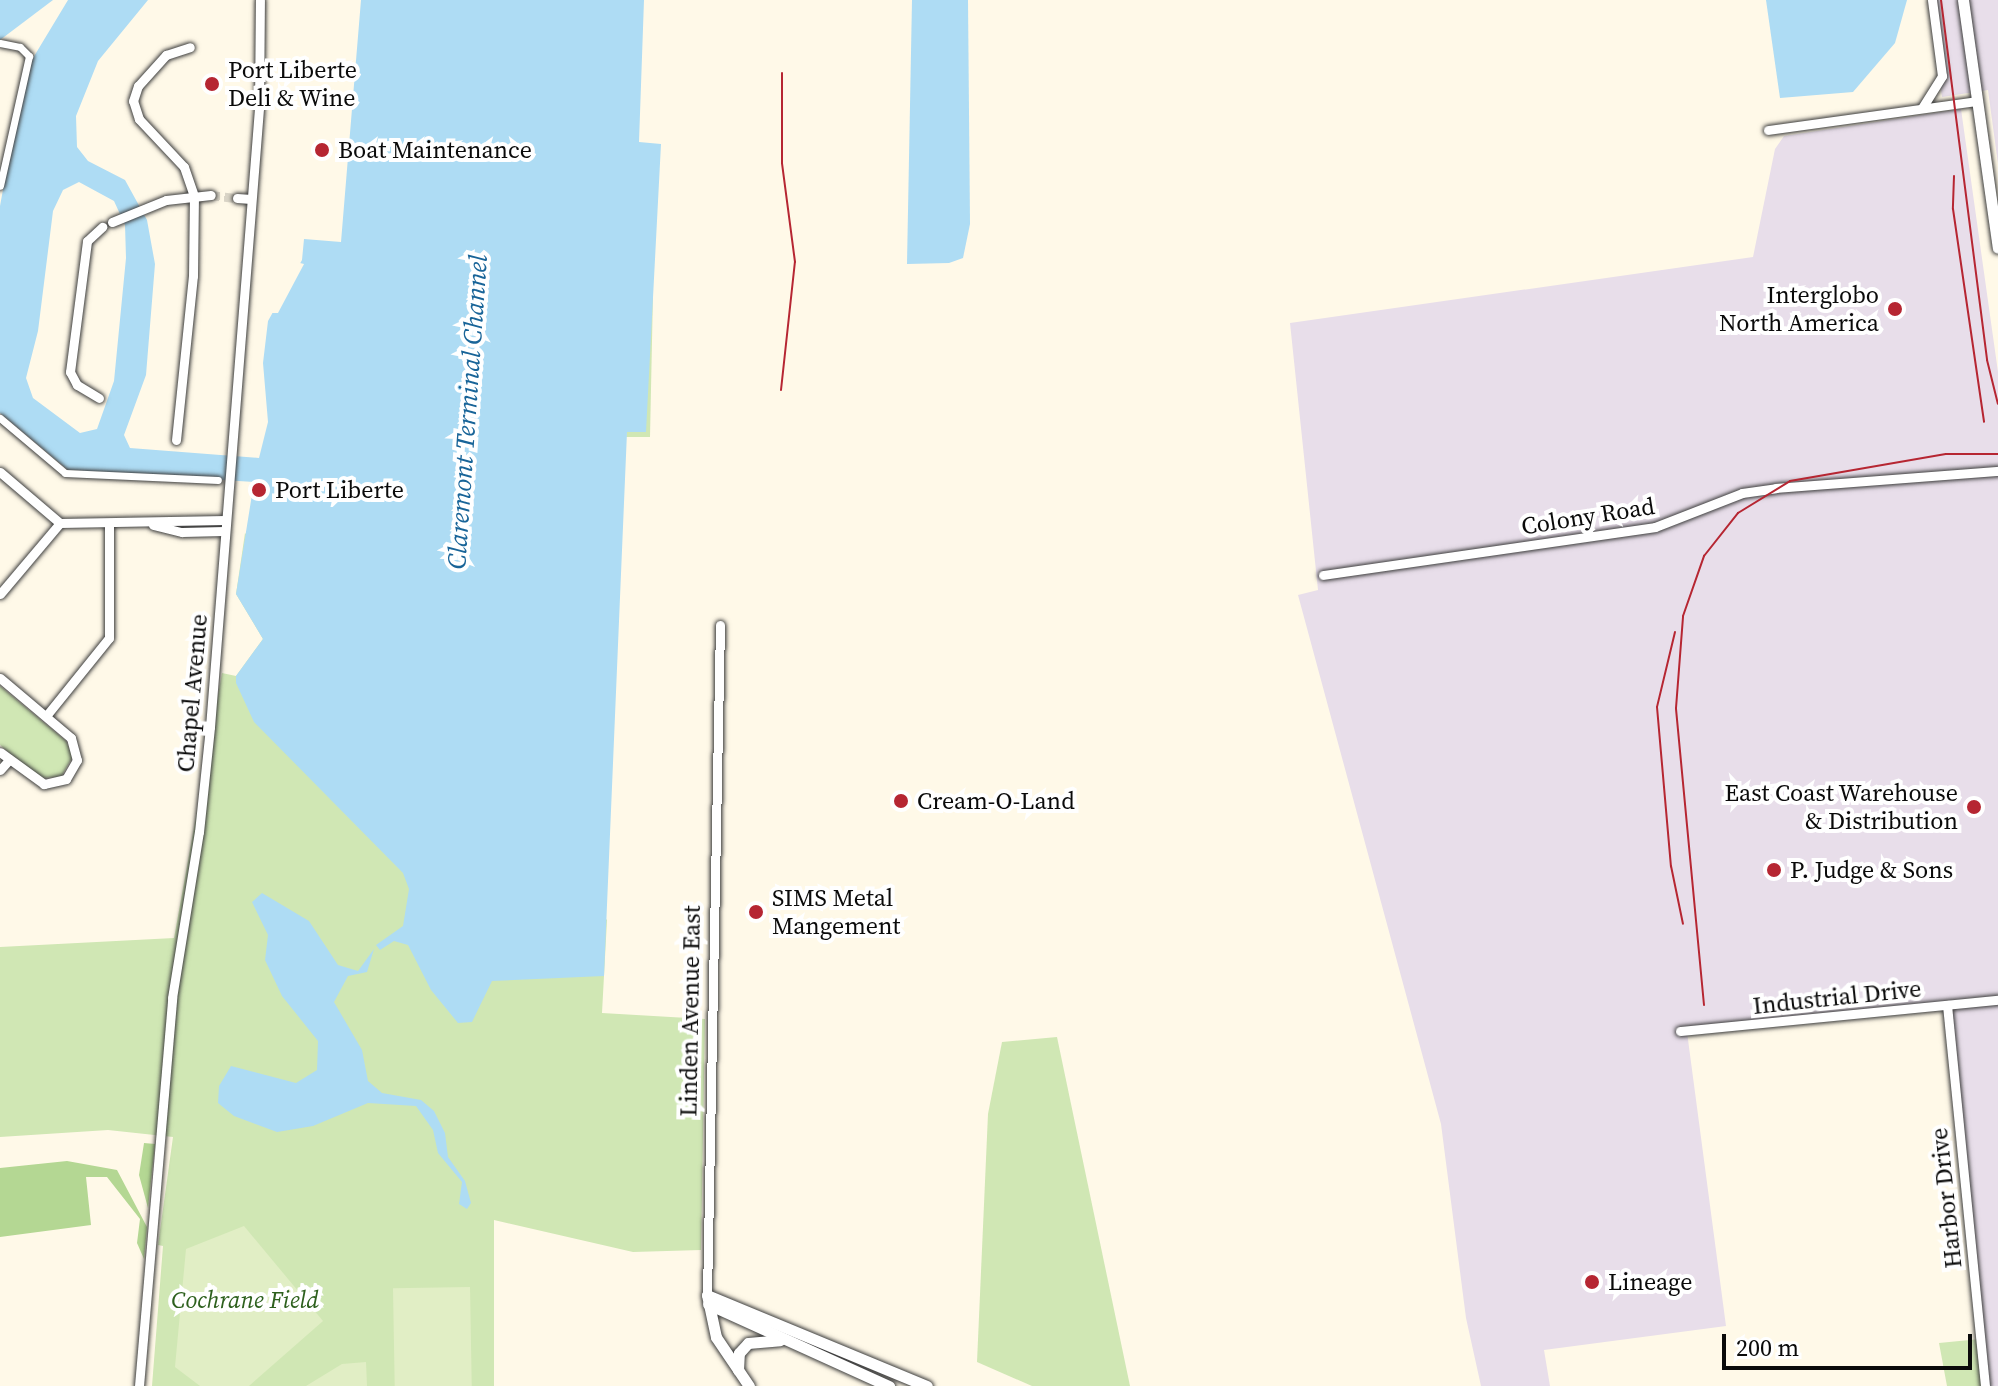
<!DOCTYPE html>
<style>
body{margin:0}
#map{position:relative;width:1998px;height:1386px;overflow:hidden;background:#fff9e8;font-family:"Source Serif 4",serif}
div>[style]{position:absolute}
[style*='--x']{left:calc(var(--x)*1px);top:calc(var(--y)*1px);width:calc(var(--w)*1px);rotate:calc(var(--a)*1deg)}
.industrial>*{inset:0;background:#e8deea}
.green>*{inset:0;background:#d0e7b4}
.forest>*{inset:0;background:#b4d793}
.pitch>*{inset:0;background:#e1eec5;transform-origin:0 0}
.water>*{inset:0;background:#aedcf4}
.pier>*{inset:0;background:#fff9e8}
.minor-tunnel>*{height:9px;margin-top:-4.5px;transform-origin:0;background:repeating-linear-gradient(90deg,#dad5c7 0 9px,transparent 0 13.5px)}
.roads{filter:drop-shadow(0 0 2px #3d3d3d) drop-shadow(0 0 2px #3d3d3d)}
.pedestrian>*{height:7px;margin:-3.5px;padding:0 3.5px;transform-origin:3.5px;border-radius:3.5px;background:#fff}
.minor>*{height:9px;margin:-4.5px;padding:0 4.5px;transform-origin:4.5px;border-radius:4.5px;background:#fff}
.tertiary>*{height:11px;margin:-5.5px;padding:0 5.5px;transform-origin:5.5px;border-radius:5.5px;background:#fff}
.rail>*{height:2px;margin:-1px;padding:0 1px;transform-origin:1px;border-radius:1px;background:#b62632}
.dots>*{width:22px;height:22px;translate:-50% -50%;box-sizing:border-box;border:4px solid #fff;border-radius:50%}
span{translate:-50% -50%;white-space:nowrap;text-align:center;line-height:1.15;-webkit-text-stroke:8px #fff;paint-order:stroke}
.poi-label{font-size:24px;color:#0a0a0a}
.left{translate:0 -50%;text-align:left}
.right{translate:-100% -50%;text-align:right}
.street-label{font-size:24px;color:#0a0a0a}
.park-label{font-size:24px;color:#2d601d;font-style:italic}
.water-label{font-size:26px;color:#186498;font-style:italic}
.scale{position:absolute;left:1722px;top:1334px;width:250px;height:36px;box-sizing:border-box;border:4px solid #0a0a0a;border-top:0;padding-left:10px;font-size:24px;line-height:28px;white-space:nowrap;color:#0a0a0a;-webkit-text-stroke:6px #fff;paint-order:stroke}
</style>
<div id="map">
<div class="industrial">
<div style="clip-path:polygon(1928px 0,1998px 0,1998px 164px,1988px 90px,1942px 97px)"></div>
<div style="clip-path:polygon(1961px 109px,1998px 372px,1998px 1386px,1984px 1386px,1943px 1007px,1687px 1032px,1726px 1326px,1544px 1350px,1550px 1386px,1481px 1386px,1466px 1318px,1441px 1124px,1298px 595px,1318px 590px,1290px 323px,1753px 257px,1775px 149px,1784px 136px)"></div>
</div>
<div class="green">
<div style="clip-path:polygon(653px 293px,650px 437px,626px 437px,627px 431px)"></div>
<div style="clip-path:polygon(245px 533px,607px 920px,602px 1013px,705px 1019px,701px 1250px,633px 1252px,494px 1220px,494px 1386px,152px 1386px,163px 1246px,158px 1245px,173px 1137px,108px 1130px,0 1137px,0 947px,174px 938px,222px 673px,236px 676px,263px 639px,236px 594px)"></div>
<div style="clip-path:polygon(0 686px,66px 741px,73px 756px,61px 777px,38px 778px,0 745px)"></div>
<div style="clip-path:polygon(1057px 1037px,1130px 1386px,1032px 1386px,977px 1362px,988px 1114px,1002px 1042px)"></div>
<div style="clip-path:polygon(1980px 1339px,1984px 1386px,1947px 1386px,1939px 1343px)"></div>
</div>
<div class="forest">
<div style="clip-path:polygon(144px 1143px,155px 1144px,148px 1208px,139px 1175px)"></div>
<div style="clip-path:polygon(67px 1161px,117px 1170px,147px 1227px,144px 1259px,137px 1243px,140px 1219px,107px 1177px,86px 1177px,91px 1225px,0 1237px,0 1168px)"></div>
</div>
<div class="pitch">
<div style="clip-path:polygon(244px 1226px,323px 1321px,249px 1386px,200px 1386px,175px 1367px,186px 1249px)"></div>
<div style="left:470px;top:1287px;width:99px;height:77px;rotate:89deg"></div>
<div style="clip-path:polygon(366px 1362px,367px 1386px,306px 1386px,342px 1364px)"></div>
</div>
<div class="water">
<div style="clip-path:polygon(0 0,53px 0,0 40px)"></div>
<div style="clip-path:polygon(evenodd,68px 0,148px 0,98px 61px,76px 116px,77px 147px,88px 161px,125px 180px,147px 220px,155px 264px,146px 375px,124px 435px,130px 448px,259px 458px,268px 422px,263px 363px,268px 321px,302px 260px,304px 239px,341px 242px,361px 0,644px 0,639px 142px,661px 144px,646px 432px,627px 432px,604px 976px,492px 981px,472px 1022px,458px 1023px,431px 990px,408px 945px,394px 941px,380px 950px,376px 945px,403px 926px,409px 889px,403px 873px,254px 722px,236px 683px,236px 676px,263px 639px,236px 594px,254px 482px,68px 470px,0 413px,0 206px,17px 113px,33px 58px,68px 0,79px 182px,114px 201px,125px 225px,126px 258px,114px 381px,97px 429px,80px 433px,33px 398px,26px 378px,38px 331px,53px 211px,63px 190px,79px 182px)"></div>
<div style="clip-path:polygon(912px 0,968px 0,970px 224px,963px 258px,949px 263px,907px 264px)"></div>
<div style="clip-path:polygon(1766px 0,1907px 0,1895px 43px,1853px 92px,1780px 98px)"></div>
<div style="clip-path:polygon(262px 893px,309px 921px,338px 965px,358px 971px,374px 949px,367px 972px,348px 976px,334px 1002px,362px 1050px,368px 1081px,382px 1093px,421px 1100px,434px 1111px,445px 1133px,448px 1157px,465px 1181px,471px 1203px,467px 1209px,459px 1204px,462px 1182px,438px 1153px,433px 1130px,416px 1106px,368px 1103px,313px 1126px,277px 1132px,234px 1116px,218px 1103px,219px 1086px,231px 1066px,296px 1083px,317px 1070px,318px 1041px,282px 996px,265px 960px,268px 935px,252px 902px)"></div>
</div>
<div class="pier">
<div style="clip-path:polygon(296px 262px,304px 264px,278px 313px,272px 313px,272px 303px)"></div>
</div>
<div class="minor-tunnel">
<div style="--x:211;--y:195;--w:26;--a:7"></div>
</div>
<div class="roads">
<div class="pedestrian">
<div style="--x:0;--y:43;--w:20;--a:11"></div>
<div style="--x:20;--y:47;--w:13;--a:45"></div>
<div style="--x:29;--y:56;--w:133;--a:102.6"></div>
<div style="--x:0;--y:418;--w:85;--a:40.2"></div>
<div style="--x:65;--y:473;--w:153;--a:2.6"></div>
</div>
<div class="minor">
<div style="--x:1922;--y:108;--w:38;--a:-58"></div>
<div style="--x:1942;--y:76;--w:77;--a:-97.5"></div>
<div style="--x:1768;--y:130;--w:211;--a:-7.9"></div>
<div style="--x:237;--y:198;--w:14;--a:4"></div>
<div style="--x:112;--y:222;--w:58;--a:-22.2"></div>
<div style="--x:166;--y:200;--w:45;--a:-6.3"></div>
<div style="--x:99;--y:398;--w:26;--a:-149"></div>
<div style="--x:77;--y:385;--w:15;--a:-118"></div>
<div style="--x:70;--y:372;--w:132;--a:-82.6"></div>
<div style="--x:87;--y:241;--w:21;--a:-43"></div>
<div style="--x:176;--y:440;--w:165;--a:-84.1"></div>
<div style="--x:193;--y:276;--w:80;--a:-89.3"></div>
<div style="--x:194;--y:196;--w:31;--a:-109"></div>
<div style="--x:184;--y:167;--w:66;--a:-133.2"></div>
<div style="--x:139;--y:119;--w:19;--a:-108"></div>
<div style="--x:133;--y:101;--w:16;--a:-72"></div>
<div style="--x:138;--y:86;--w:42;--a:-47.9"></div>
<div style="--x:166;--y:55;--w:25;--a:-18"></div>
<div style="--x:0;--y:472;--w:79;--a:40.4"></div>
<div style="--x:60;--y:523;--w:165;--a:-1"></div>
<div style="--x:153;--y:525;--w:30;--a:14"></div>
<div style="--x:182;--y:532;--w:42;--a:-1.4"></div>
<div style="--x:1323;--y:575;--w:335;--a:-8.2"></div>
<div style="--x:1655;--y:527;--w:93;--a:-21.3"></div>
<div style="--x:1742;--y:493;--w:34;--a:-8"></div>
<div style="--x:1776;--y:488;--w:223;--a:-4.4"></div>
<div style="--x:0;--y:594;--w:93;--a:-49.8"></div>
<div style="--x:0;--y:678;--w:93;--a:40.2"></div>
<div style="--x:71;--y:738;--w:23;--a:75"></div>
<div style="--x:77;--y:760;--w:22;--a:120"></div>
<div style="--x:66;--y:779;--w:23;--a:167"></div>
<div style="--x:44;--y:784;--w:54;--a:-144"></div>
<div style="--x:46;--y:716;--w:100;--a:-51.1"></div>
<div style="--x:109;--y:638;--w:115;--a:-90"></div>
<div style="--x:0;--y:770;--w:13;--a:-48"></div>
<div style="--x:1947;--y:1005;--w:383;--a:84.3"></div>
<div style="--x:1680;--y:1031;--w:320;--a:-5.6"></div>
<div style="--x:707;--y:1295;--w:670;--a:-88.89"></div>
<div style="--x:139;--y:1386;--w:389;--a:-85.1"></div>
<div style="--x:172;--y:998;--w:168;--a:-80.8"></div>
<div style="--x:199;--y:832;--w:106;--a:-84"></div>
<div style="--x:210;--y:727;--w:621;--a:-85.47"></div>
<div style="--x:259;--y:108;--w:108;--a:-89.5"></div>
</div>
<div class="tertiary">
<div style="--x:1963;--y:0;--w:250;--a:82"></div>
<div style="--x:708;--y:1304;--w:199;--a:24.4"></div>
<div style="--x:738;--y:1370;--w:17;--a:-87"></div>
<div style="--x:739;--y:1353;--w:13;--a:-48"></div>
<div style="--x:748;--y:1343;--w:32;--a:-5"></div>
<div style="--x:749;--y:1386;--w:59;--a:-124"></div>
<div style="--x:716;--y:1337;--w:43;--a:-102.1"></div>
<div style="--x:707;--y:1295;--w:238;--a:22.5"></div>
</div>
</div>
<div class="rail">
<div style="--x:1941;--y:0;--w:363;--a:82.7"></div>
<div style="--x:1987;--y:360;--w:45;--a:76"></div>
<div style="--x:1954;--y:176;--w:33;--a:92"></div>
<div style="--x:1953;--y:209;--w:215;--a:81.7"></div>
<div style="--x:781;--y:390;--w:129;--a:-83.8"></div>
<div style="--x:795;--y:262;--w:100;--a:-97.5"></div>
<div style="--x:782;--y:163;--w:90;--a:-90"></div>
<div style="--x:1675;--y:632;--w:77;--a:103.5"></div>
<div style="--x:1657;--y:707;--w:160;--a:85"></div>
<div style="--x:1671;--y:866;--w:59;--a:78.3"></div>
<div style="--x:1704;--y:1005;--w:298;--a:-95.4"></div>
<div style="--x:1676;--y:708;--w:92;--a:-85.6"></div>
<div style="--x:1683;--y:616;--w:64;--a:-70.7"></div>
<div style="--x:1704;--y:556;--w:55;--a:-51.7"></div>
<div style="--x:1738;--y:513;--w:61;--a:-31.6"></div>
<div style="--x:1790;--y:481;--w:158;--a:-9.8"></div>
<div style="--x:1946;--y:454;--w:52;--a:0"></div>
</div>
<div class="dots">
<div style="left:212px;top:84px;background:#b62632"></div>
<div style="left:322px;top:150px;background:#b62632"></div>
<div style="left:1895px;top:309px;background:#b62632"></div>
<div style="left:259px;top:490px;background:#b62632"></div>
<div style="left:901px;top:801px;background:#b62632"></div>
<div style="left:1974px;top:807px;background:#b62632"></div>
<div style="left:1774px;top:870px;background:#b62632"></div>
<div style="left:756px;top:912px;background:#b62632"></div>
<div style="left:1592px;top:1282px;background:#b62632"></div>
</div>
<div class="poi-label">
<span class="left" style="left:228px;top:84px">Port Liberte<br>Deli &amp; Wine</span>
<span class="left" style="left:338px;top:150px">Boat Maintenance</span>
<span class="right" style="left:1879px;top:309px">Interglobo<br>North America</span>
<span class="left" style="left:275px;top:490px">Port Liberte</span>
<span class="right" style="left:1958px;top:807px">East Coast Warehouse<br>&amp; Distribution</span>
<span class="left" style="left:917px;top:801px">Cream-O-Land</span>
<span class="left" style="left:1790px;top:870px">P. Judge &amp; Sons</span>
<span class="left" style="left:772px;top:912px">SIMS Metal<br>Mangement</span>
<span class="left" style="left:1608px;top:1282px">Lineage</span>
</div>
<div class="street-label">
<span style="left:1588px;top:516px;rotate:-9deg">Colony Road</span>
<span style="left:192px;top:693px;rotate:-85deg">Chapel Avenue</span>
<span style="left:1837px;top:997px;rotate:-6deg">Industrial Drive</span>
<span style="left:690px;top:1011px;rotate:-89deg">Linden Avenue East</span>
<span style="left:1946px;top:1198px;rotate:-96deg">Harbor Drive</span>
</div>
<div class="park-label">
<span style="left:245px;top:1300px">Cochrane Field</span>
</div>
<div class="water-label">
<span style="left:468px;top:412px;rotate:-86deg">Claremont Terminal Channel</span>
</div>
<div class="scale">200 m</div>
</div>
